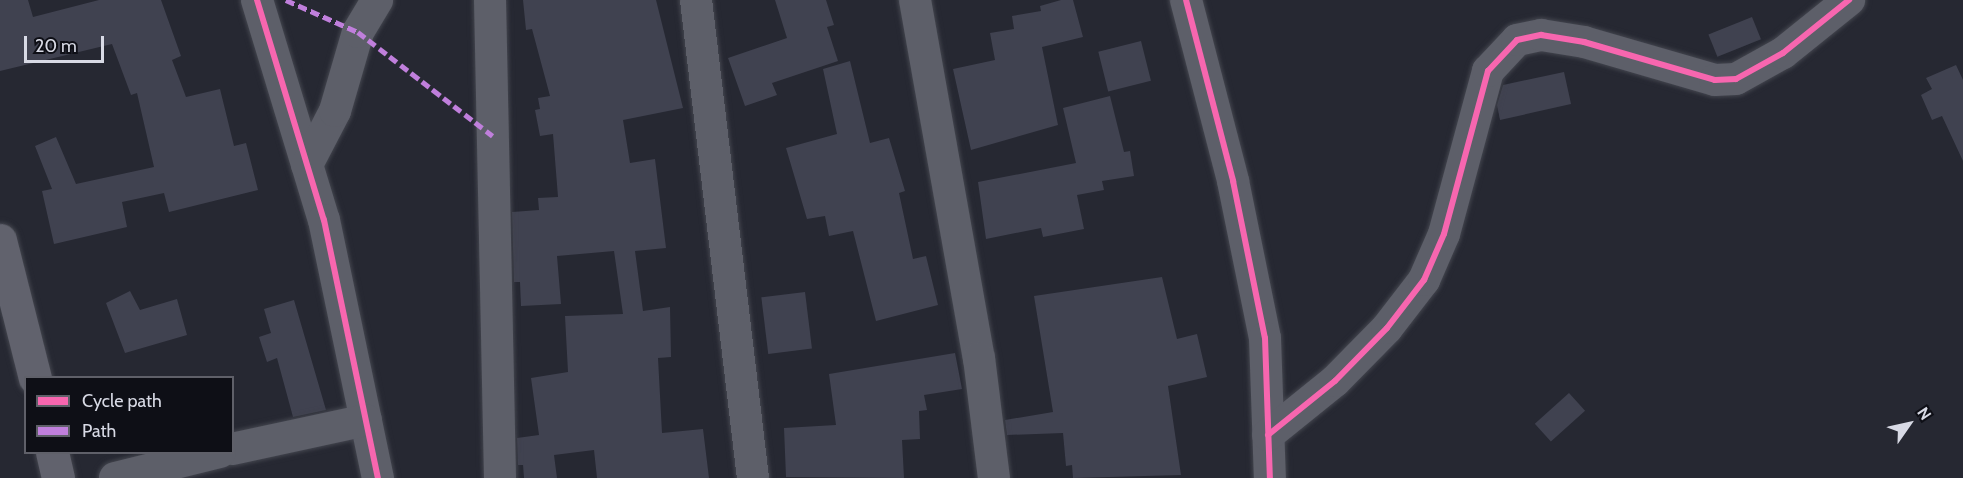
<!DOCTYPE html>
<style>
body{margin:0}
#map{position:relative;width:1963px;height:478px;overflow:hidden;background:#262832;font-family:Cabin,sans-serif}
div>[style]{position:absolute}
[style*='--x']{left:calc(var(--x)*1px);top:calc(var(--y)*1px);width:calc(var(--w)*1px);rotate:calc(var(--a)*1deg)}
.building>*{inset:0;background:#404250;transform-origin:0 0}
.roads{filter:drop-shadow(0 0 2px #43454e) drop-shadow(0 0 2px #43454e)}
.minor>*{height:32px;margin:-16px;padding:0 16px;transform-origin:16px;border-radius:16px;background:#5d5f69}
.secondary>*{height:33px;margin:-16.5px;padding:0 16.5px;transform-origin:16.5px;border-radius:16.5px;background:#61626d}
.quiet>*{height:4.5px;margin-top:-2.25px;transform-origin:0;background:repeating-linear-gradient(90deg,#c07fdc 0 9px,transparent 0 13.5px)}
.cycleway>*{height:6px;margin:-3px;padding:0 3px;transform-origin:3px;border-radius:3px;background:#f766af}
span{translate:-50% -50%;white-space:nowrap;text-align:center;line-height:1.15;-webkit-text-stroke:6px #0e0f16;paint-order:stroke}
.legend{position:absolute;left:24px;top:376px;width:210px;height:78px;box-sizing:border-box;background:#0e0f16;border:2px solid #5f6069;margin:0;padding:8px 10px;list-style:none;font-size:18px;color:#d8dae5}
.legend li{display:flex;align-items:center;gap:12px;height:30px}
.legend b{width:30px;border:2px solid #5f6069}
.north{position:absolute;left:1879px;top:394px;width:60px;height:60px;-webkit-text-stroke:4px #0e0f16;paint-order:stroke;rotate:56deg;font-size:16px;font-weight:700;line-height:24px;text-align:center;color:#d8dae5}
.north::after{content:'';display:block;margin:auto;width:21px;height:27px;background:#d8dae5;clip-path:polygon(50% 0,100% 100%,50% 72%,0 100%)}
.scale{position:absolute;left:24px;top:36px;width:80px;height:27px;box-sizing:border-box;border:3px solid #d8dae5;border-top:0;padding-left:8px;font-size:18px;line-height:21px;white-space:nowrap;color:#d8dae5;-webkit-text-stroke:4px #0e0f16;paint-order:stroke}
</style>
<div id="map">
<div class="building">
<div style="clip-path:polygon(0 0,28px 0,33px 17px,99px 0,161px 0,181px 56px,172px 60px,186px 97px,220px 89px,234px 146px,246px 143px,258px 190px,169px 212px,164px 193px,122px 202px,127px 227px,54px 244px,42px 191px,52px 189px,35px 146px,56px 137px,76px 184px,154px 167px,137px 93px,131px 95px,112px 44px,0 71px)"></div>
<div style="clip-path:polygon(523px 0,656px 0,683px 108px,623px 120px,630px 163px,655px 159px,666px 248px,635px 251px,643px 311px,670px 307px,671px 357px,658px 358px,662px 433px,703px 429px,709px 478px,597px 478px,594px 450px,554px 455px,557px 478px,524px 478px,523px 465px,518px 465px,517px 438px,539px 435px,531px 378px,568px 372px,565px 316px,623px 314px,614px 251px,557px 256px,561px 304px,521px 306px,520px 282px,514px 282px,512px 212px,539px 210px,538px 198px,558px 197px,553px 134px,540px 136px,535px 110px,540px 109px,538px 98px,550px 96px,532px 29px,526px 30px)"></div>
<div style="clip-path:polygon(775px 0,826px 0,834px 25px,827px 27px,838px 61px,772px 83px,777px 95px,745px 106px,728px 58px,787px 38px)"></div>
<div style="clip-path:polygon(1061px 0,1073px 0,1083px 37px,1042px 47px,1058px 125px,971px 150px,953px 69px,995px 60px,990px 33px,1014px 29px,1012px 16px,1041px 11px,1040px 6px)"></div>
<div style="left:1752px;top:17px;width:24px;height:47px;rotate:68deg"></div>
<div style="left:1141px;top:41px;width:41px;height:44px;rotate:76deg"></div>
<div style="clip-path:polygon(850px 61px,870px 143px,889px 138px,905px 191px,899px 193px,913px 259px,926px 256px,938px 305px,876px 321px,853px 231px,829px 236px,825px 216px,807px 219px,786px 148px,837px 134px,823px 69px)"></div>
<div style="clip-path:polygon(1956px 65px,1963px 80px,1963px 161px,1942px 116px,1932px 120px,1921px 95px,1932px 89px,1926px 78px)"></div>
<div style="clip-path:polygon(1564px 72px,1571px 104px,1500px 120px,1497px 105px,1503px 85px)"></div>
<div style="clip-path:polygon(1110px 96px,1124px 152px,1130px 151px,1134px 176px,1102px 181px,1104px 190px,1077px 195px,1084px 229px,1043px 237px,1041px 228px,986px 239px,978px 182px,1076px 163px,1063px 108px)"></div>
<div style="clip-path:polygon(1162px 277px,1177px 339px,1197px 334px,1207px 377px,1168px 386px,1181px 475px,1073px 478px,1072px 465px,1066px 466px,1063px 433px,1007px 435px,1005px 420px,1053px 412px,1034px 296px)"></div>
<div style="clip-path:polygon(130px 291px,140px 310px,177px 299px,187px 335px,125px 353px,106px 303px)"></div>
<div style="left:805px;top:292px;width:57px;height:44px;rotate:83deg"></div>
<div style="clip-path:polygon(294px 300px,326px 410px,293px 417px,277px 358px,267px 362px,259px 337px,271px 333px,264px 309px)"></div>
<div style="clip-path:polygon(955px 353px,962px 389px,924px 395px,927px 410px,919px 411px,920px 439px,902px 440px,904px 478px,786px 477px,784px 428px,836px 425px,829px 374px)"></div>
<div style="left:1569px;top:393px;width:24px;height:46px;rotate:48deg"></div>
</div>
<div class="roads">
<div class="minor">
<div style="--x:257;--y:0;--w:230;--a:73.1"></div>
<div style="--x:324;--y:220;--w:264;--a:78.2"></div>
<div style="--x:490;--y:0;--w:478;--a:88.8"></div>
<div style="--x:696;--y:0;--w:481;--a:83.2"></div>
<div style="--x:915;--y:0;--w:364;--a:79.9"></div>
<div style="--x:979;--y:358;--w:121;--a:82.9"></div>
<div style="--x:1186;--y:0;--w:187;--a:75.4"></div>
<div style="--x:1233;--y:181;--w:160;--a:78.5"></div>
<div style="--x:1265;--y:338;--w:140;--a:88"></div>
<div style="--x:307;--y:165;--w:61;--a:-62.6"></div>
<div style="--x:335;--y:111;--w:82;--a:-73.8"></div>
<div style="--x:358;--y:32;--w:37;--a:-59"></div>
<div style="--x:1268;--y:435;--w:86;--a:-38.9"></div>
<div style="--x:1335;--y:381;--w:74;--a:-45.5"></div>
<div style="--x:1387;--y:328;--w:61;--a:-52.4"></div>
<div style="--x:1424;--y:280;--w:50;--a:-66.5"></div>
<div style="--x:1444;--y:234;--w:169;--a:-74.9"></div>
<div style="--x:1488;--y:71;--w:42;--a:-46.9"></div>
<div style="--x:1517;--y:40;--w:25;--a:-12"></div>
<div style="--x:1541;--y:35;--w:44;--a:9.2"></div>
<div style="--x:1584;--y:42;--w:136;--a:16.2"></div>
<div style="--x:1715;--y:80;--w:21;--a:-3"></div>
<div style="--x:1736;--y:79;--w:54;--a:-29"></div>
<div style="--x:1783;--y:53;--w:85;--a:-38.8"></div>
<div style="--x:232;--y:449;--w:137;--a:-12.2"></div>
<div style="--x:115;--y:478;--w:108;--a:-13.9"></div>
</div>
<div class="secondary">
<div style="--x:0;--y:240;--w:142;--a:75.8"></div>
<div style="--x:52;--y:452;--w:27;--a:77"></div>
</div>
</div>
<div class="quiet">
<div style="--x:286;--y:0;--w:79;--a:24"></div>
<div style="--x:358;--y:32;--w:170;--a:37.6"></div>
</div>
<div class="cycleway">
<div style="--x:257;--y:0;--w:230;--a:73.1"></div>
<div style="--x:324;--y:220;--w:264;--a:78.2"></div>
<div style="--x:1186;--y:0;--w:187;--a:75.4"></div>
<div style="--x:1233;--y:181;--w:160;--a:78.5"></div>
<div style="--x:1265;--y:338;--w:140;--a:88"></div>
<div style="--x:1268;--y:435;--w:86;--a:-38.9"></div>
<div style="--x:1335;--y:381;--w:74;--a:-45.5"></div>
<div style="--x:1387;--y:328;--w:61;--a:-52.4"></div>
<div style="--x:1424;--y:280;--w:50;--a:-66.5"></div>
<div style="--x:1444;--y:234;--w:169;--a:-74.9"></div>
<div style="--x:1488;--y:71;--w:42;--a:-46.9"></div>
<div style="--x:1517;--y:40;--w:25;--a:-12"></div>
<div style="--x:1541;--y:35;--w:44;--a:9.2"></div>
<div style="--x:1584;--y:42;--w:136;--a:16.2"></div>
<div style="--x:1715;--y:80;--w:21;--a:-3"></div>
<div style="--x:1736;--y:79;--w:54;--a:-29"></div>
<div style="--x:1783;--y:53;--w:85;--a:-38.8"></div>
</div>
<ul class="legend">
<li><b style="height:8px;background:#f766af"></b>Cycle path</li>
<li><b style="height:8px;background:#c07fdc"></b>Path</li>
</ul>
<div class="north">N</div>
<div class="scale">20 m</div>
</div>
